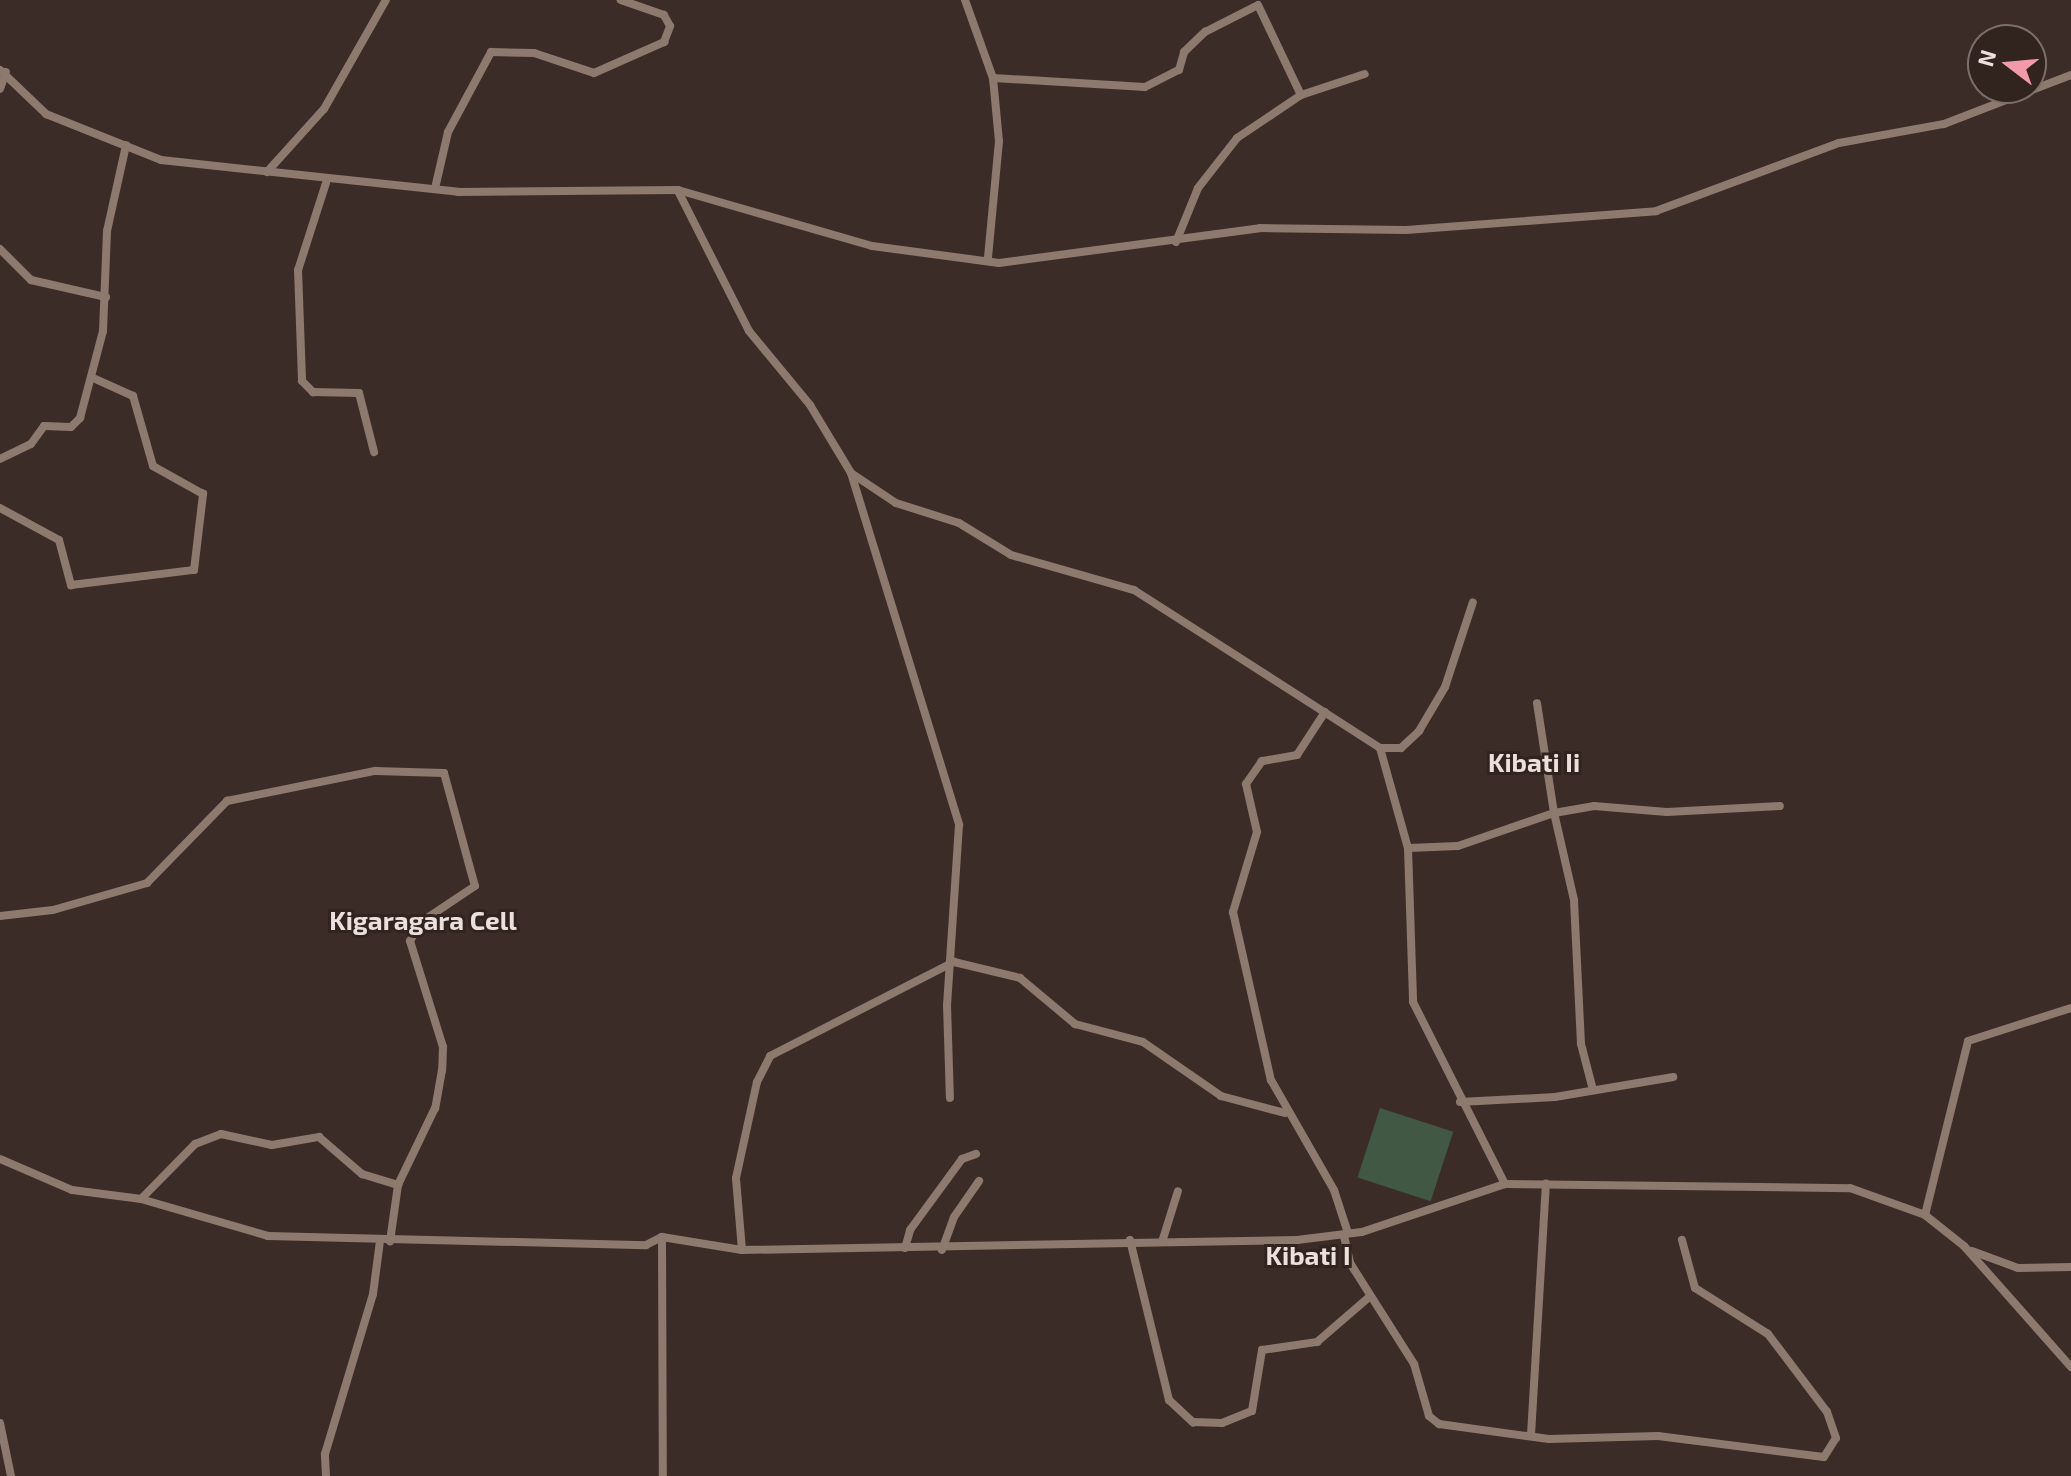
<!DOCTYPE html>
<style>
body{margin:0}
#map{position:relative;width:2071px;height:1476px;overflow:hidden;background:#3c2c27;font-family:"Exo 2",sans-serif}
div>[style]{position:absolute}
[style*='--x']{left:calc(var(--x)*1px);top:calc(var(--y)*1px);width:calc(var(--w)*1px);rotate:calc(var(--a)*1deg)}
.green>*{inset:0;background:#415845;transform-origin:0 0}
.street>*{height:8px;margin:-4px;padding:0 4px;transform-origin:4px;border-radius:4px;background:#8d796d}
span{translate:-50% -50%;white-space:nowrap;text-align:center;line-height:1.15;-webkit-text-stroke:6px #31231d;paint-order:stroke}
.quarter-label{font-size:26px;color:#ebe0dd;font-weight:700}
.north{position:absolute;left:1967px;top:24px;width:80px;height:80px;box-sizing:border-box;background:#31231d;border:2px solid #7b6f6a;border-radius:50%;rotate:286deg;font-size:22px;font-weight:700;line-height:32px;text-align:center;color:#ebe0dd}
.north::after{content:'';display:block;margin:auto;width:28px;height:36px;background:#f39aaa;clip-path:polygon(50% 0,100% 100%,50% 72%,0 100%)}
</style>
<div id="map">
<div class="green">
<div style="left:1380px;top:1108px;width:77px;height:73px;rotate:18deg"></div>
</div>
<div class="street">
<div style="--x:965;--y:0;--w:83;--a:70.3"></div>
<div style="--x:993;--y:78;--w:63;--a:84.6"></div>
<div style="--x:999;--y:141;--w:118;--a:95.4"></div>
<div style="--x:0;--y:70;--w:64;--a:43.7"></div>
<div style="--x:46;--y:114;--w:124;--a:21.8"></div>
<div style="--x:161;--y:160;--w:299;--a:6.1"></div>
<div style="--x:458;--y:192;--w:220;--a:-0.5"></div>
<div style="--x:678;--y:190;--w:202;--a:16.1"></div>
<div style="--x:872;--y:246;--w:128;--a:7.6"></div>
<div style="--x:999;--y:263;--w:263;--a:-7.6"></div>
<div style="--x:1260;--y:228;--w:146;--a:0.8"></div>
<div style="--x:1406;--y:230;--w:251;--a:-4.3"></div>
<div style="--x:1656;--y:211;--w:195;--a:-20.4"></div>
<div style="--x:1839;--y:143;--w:107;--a:-10.3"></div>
<div style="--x:1944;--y:124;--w:136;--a:-21.1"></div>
<div style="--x:993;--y:78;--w:152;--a:3.4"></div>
<div style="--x:1145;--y:87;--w:38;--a:-27"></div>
<div style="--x:1179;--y:70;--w:19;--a:-74"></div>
<div style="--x:1184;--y:52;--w:29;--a:-44"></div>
<div style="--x:1205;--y:32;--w:59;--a:-27"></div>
<div style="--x:1258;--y:5;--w:100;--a:64.5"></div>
<div style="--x:0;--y:89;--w:18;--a:-71"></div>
<div style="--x:267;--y:172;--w:85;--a:-47.9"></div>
<div style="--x:324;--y:109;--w:125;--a:-60.4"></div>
<div style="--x:326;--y:183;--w:91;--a:107.8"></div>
<div style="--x:298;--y:270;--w:111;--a:87.9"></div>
<div style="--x:302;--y:381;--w:16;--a:45"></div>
<div style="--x:313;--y:392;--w:46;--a:1.2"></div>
<div style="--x:359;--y:393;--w:61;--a:75.7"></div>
<div style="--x:436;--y:184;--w:53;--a:-77"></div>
<div style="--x:448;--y:132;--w:91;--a:-61.7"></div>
<div style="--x:491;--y:52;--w:43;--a:1.3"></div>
<div style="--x:534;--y:53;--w:63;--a:18.4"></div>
<div style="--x:594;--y:73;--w:77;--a:-23.9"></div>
<div style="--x:664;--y:42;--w:17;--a:-69"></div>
<div style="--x:670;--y:26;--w:13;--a:-119"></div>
<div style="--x:664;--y:15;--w:46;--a:-160.8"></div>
<div style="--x:678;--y:191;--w:157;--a:63.1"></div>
<div style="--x:749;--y:331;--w:96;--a:50.5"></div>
<div style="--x:810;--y:405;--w:79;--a:58.9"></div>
<div style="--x:851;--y:473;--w:54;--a:33.7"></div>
<div style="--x:896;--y:503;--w:66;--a:17.6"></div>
<div style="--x:959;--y:523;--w:61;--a:31.6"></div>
<div style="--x:1011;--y:555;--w:128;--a:15.9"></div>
<div style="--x:1134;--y:590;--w:292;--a:32.7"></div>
<div style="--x:1380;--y:748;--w:104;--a:74.4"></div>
<div style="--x:1408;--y:848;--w:154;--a:88.1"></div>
<div style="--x:1413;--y:1002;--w:204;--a:63.2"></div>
<div style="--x:1176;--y:242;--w:58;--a:-67.8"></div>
<div style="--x:1198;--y:188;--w:63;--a:-52"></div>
<div style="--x:1237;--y:138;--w:77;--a:-33.9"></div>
<div style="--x:1301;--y:95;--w:67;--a:-18.2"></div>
<div style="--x:0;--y:249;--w:44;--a:45"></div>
<div style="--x:31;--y:280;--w:77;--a:12.8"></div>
<div style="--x:0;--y:459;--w:34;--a:-26"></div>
<div style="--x:31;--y:444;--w:22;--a:-54"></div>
<div style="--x:44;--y:426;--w:27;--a:2"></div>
<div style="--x:71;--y:427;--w:13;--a:-45"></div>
<div style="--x:80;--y:418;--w:90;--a:-75.2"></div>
<div style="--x:103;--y:331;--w:100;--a:-87.7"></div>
<div style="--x:107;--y:231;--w:88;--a:-77.5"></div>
<div style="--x:851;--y:473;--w:368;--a:72.9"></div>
<div style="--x:959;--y:825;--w:180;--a:93.8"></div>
<div style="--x:947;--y:1005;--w:93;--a:88.2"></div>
<div style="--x:0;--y:508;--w:67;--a:28.5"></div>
<div style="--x:59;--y:540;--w:47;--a:75.1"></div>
<div style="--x:71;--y:585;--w:124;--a:-7"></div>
<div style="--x:194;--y:570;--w:77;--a:-83.2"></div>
<div style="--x:203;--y:494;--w:57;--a:-150.8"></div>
<div style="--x:153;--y:466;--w:73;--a:-105.9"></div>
<div style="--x:133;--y:396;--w:44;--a:-155.8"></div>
<div style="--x:1325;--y:712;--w:51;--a:123.1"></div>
<div style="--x:1297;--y:755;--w:36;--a:170"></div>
<div style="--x:1262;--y:761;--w:28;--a:125"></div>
<div style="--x:1246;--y:784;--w:49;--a:77.1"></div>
<div style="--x:1257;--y:832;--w:84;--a:106.7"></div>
<div style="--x:1233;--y:912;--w:172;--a:77.3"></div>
<div style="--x:1271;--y:1080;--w:127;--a:60.2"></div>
<div style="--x:1334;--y:1190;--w:45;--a:72"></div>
<div style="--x:1380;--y:748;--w:21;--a:0"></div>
<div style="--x:1401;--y:748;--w:25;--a:-43"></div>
<div style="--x:1419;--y:731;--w:51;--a:-59.4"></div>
<div style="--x:1445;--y:687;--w:89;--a:-71.8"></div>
<div style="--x:1408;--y:848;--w:50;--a:-2.3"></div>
<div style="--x:1458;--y:846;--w:102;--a:-19"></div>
<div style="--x:1554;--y:813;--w:111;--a:-98.8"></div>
<div style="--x:0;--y:916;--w:53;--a:-6.5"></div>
<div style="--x:53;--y:910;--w:98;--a:-16"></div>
<div style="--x:147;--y:883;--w:115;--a:-45.7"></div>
<div style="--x:227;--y:801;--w:151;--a:-11.5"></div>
<div style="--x:375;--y:771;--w:69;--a:1.7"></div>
<div style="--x:444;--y:773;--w:117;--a:74.7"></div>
<div style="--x:475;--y:886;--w:65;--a:146.3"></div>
<div style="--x:421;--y:922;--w:22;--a:120"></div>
<div style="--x:410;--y:941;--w:111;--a:72.7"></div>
<div style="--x:443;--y:1047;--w:23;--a:92"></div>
<div style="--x:442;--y:1070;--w:39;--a:100"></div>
<div style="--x:435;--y:1108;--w:85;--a:115.7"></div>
<div style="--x:398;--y:1185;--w:57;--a:98.1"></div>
<div style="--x:1593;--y:1090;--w:48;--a:-104.6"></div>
<div style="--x:1581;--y:1044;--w:144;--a:-92.8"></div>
<div style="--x:1574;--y:900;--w:89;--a:-102.9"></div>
<div style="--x:1554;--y:813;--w:41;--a:-9.9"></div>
<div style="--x:1594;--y:806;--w:73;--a:4.7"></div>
<div style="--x:1667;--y:812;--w:113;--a:-3"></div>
<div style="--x:1460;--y:1102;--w:95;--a:-3"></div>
<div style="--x:1555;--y:1097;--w:120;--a:-9.6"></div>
<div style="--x:0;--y:1159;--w:78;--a:23.3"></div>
<div style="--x:72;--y:1190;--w:70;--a:7.4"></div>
<div style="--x:141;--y:1199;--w:132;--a:16.2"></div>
<div style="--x:268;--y:1236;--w:378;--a:1.4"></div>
<div style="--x:646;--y:1245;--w:18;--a:-27"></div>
<div style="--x:662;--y:1237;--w:81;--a:9.2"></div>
<div style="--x:742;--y:1250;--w:555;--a:-1.03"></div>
<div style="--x:1297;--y:1240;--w:65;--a:-7"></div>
<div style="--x:1362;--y:1232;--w:151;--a:-18.6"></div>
<div style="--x:1505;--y:1184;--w:345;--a:0.7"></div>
<div style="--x:1850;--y:1188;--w:80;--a:19.8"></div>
<div style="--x:1925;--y:1215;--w:50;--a:38.5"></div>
<div style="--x:1964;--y:1246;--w:162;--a:48.5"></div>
<div style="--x:141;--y:1199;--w:77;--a:-45.5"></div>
<div style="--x:195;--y:1144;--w:28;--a:-21"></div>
<div style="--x:221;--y:1134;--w:52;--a:12.2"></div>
<div style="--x:272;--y:1145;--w:48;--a:-9.7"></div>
<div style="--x:319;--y:1137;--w:57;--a:40.7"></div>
<div style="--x:362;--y:1174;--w:38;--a:17"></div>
<div style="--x:1925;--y:1215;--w:179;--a:-76.1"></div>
<div style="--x:1968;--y:1041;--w:108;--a:-17.8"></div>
<div style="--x:1344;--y:1236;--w:28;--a:77"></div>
<div style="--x:1350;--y:1263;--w:120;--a:57.6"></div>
<div style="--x:1414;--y:1364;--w:54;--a:73.9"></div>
<div style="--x:1429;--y:1416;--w:13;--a:39"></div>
<div style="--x:1439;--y:1424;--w:111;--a:7.8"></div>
<div style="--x:1549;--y:1439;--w:109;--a:-1.6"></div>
<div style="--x:1658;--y:1436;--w:167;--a:7.2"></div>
<div style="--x:1824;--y:1457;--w:22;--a:-58"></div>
<div style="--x:1836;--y:1438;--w:28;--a:-109"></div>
<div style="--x:1827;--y:1412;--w:98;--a:-127.1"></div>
<div style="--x:1768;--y:1334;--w:86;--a:-147.8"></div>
<div style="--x:1695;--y:1288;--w:50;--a:-105.2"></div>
<div style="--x:662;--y:1237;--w:239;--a:89.8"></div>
<div style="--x:1130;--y:1240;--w:165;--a:76.3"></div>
<div style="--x:1169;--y:1400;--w:33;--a:43"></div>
<div style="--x:1193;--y:1422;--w:29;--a:2"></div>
<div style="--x:1222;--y:1423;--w:32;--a:-22"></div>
<div style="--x:1252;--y:1411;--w:62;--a:-80.7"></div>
<div style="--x:1262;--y:1350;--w:56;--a:-8.3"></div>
<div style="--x:1317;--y:1342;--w:67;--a:-40.8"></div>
<div style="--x:1162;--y:1242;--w:53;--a:-72.6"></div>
<div style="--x:905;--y:1248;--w:19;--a:-74"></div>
<div style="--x:910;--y:1230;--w:88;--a:-53.8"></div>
<div style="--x:962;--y:1159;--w:15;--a:-20"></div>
<div style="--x:742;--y:1250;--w:72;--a:-94.8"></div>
<div style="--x:736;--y:1178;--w:98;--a:-77.7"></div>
<div style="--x:757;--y:1082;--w:29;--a:-63"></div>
<div style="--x:770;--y:1056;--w:207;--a:-27.1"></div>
<div style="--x:954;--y:962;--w:68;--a:13.6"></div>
<div style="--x:1020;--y:978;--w:72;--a:39.9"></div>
<div style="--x:1075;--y:1024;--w:70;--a:14.8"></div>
<div style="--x:1143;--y:1042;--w:95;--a:34.7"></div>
<div style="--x:1221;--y:1096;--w:66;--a:14.9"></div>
<div style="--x:942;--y:1250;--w:35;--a:-70"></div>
<div style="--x:954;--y:1217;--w:44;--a:-55.2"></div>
<div style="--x:1972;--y:1251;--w:49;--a:20.3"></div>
<div style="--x:2018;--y:1268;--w:53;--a:-1.1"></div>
<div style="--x:0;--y:1423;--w:54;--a:78.3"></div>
<div style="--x:1531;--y:1435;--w:252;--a:-86.6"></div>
<div style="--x:326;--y:1476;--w:22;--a:-93"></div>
<div style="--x:325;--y:1454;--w:167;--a:-73.3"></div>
<div style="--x:373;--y:1294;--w:53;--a:-82.5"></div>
</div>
<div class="quarter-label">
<span style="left:1534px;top:762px">Kibati Ii</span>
<span style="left:423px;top:920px">Kigaragara Cell</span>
<span style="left:1308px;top:1255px">Kibati I</span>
</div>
<div class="north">N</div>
</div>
